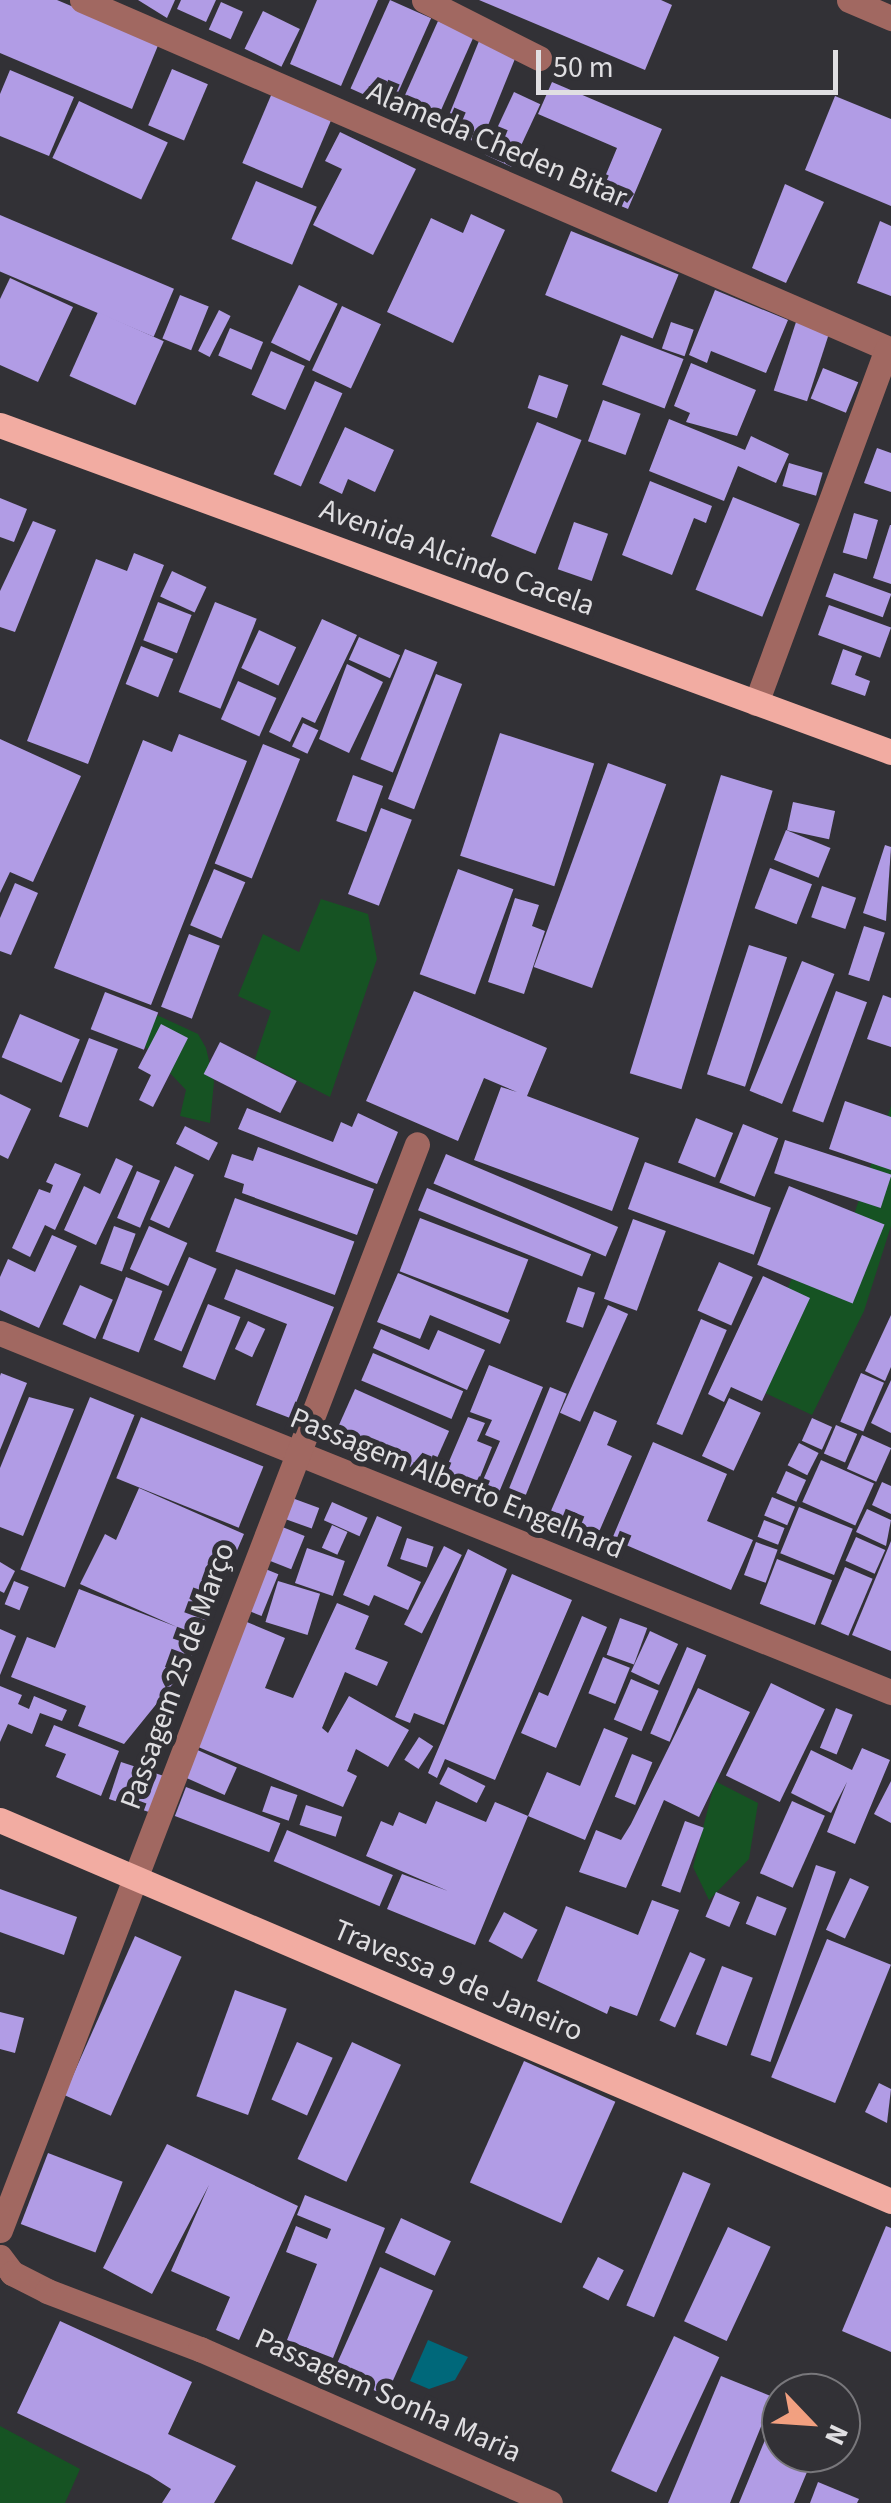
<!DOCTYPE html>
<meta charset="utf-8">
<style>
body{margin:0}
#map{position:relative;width:891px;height:2503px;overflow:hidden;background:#323136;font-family:"Source Sans 3",sans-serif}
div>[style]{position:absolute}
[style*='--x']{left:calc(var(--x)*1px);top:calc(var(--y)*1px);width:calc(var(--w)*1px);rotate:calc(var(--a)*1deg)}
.green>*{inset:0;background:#165323}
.water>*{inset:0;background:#00687a}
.building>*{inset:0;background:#b19ce5;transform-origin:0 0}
.minor>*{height:25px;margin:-12.5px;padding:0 12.5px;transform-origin:12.5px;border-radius:12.5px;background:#a16861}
.major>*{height:25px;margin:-12.5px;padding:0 12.5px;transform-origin:12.5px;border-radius:12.5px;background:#f2aca2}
span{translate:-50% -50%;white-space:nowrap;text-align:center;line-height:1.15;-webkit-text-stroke:10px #323136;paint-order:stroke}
.street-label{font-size:30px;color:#e0dfe2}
.north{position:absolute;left:761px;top:2373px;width:100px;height:100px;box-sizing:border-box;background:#323136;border:2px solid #78777b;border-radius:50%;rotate:115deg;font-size:28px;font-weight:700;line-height:40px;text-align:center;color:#e0dfe2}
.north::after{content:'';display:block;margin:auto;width:35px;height:45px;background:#f2a080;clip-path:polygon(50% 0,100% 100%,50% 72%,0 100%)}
.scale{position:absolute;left:536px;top:50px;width:302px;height:45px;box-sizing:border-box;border:5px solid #e0dfe2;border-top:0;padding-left:12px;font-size:30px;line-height:35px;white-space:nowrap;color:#e0dfe2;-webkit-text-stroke:8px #323136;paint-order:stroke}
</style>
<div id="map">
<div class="green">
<div style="clip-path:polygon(321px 899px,368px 914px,377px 959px,330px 1097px,255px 1059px,271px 1011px,238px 996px,263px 934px,299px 952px)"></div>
<div style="clip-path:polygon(146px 1010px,198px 1034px,206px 1048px,214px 1082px,210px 1123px,180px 1116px,186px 1090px,133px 1034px)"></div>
<div style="clip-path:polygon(891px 1106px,891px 1226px,864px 1311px,812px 1415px,746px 1384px,793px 1276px,833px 1276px)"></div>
<div style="clip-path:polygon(715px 1781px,758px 1803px,749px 1859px,709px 1900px,693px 1867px)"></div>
<div style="clip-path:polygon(0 2426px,80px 2469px,65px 2503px,0 2503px)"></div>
</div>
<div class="water">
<div style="clip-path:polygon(428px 2340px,468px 2357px,455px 2380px,429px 2389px,410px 2381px)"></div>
</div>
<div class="building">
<div style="clip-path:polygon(0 0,57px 0,159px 43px,132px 109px,0 53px)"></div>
<div style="clip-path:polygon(138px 0,175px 0,167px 18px)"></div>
<div style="clip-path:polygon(181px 0,216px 0,206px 22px,177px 9px)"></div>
<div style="clip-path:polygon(317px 0,378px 0,341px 86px,290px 64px)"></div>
<div style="left:390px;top:0;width:45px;height:97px;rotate:24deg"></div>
<div style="clip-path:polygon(479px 0,661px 0,672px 5px,645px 70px)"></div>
<div style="left:221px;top:2px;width:24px;height:30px;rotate:24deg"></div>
<div style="left:263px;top:11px;width:41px;height:42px;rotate:26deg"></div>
<div style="left:438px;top:21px;width:39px;height:98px;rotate:24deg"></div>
<div style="left:479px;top:41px;width:40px;height:95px;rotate:22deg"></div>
<div style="left:172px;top:69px;width:39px;height:61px;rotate:23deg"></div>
<div style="clip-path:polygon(10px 70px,74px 97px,49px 156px,0 136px,0 94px)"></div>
<div style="clip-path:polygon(552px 82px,662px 129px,628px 209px,597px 196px,617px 148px,538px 114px)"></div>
<div style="left:514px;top:92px;width:29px;height:69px;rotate:25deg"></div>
<div style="left:272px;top:93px;width:65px;height:76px;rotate:23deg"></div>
<div style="clip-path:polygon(835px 96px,891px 119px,891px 206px,805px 170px)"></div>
<div style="left:79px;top:101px;width:98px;height:63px;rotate:25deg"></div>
<div style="clip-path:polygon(340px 132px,416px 169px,373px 255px,313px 225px,342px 169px,325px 161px)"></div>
<div style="left:256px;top:181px;width:66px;height:63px;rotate:23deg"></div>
<div style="clip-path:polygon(785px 184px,824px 202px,786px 283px,752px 268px)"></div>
<div style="clip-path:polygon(471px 214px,505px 230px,453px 343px,387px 312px,431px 218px,463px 233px)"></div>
<div style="left:0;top:215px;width:189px;height:52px;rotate:23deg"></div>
<div style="clip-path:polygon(880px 221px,891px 226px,891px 296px,857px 283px)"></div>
<div style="left:571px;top:231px;width:116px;height:69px;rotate:22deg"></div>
<div style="clip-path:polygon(10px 278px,73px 307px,38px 382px,0 365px,0 299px)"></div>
<div style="left:299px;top:285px;width:43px;height:64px;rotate:26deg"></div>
<div style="clip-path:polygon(715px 290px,788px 320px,766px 373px,711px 351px,707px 363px,689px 355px)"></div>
<div style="left:180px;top:295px;width:31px;height:47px;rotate:22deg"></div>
<div style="left:342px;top:306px;width:43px;height:71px;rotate:25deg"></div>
<div style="left:219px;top:310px;width:13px;height:46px;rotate:27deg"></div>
<div style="left:98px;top:312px;width:72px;height:70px;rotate:24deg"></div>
<div style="left:671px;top:322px;width:24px;height:28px;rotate:19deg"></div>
<div style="left:796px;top:322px;width:35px;height:72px;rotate:18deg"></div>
<div style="left:230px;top:328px;width:36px;height:30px;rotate:23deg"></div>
<div style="left:621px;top:335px;width:67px;height:53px;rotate:21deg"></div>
<div style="left:271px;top:351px;width:37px;height:48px;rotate:24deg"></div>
<div style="clip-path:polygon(691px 363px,756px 390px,737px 436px,686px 422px,690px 413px,674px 406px)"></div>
<div style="left:823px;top:368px;width:38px;height:33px;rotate:22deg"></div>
<div style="left:539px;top:375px;width:31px;height:35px;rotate:19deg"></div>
<div style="left:315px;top:381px;width:30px;height:102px;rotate:24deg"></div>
<div style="left:603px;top:400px;width:40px;height:44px;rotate:20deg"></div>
<div style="clip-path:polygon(669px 419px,745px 450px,751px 436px,789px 454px,776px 483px,738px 466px,724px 501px,649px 471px)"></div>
<div style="left:537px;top:422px;width:48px;height:123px;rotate:22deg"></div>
<div style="clip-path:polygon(345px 427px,394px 450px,375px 492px,348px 479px,342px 494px,319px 483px)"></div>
<div style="clip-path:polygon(877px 448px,891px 453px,891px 492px,864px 483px)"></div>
<div style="left:789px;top:463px;width:35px;height:24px;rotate:16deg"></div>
<div style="clip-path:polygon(650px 481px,712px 506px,706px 523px,694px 518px,672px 575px,622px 555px)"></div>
<div style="left:733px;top:497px;width:72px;height:100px;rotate:22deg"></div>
<div style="clip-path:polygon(0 498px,27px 509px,14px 542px,0 537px)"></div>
<div style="left:854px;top:513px;width:25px;height:41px;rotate:16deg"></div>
<div style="clip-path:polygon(33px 521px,56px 530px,15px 632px,0 627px,0 591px)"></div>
<div style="left:574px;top:522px;width:36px;height:50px;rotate:19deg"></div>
<div style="clip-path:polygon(890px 525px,891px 525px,891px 584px,873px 578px)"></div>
<div style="clip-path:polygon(134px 553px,164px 565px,88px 764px,27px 741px,96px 559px,127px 571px)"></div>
<div style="left:172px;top:571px;width:38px;height:28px;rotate:25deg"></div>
<div style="left:834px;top:573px;width:61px;height:25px;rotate:20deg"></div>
<div style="left:158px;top:602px;width:36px;height:41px;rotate:21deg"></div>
<div style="left:215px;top:602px;width:45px;height:97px;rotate:22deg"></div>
<div style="left:829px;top:605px;width:66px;height:32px;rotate:20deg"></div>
<div style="clip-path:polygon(322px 619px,357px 635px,315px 723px,302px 717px,290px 742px,269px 732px)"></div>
<div style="left:259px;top:630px;width:41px;height:42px;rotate:25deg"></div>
<div style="left:359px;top:637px;width:45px;height:25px;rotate:24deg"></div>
<div style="left:141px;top:646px;width:35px;height:41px;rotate:22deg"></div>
<div style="left:405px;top:649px;width:35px;height:119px;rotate:22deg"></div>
<div style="clip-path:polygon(843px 649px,862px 656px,855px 675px,870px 681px,865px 696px,831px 684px)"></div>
<div style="clip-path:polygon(347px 664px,383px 682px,349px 753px,319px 739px)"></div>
<div style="left:436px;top:674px;width:28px;height:134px;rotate:21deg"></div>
<div style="left:238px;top:681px;width:42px;height:42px;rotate:24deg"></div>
<div style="left:303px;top:723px;width:17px;height:26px;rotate:25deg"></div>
<div style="left:500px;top:733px;width:99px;height:129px;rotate:18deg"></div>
<div style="clip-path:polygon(179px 734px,247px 761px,151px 1005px,54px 968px,143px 740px,172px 752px)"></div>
<div style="clip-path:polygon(0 739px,81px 776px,33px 882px,10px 872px,0 893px)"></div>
<div style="left:263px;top:744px;width:40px;height:129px;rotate:22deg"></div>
<div style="left:608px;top:763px;width:62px;height:217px;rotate:20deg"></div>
<div style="left:353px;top:775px;width:32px;height:49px;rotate:20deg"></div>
<div style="left:721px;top:775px;width:54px;height:312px;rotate:17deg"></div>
<div style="left:793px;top:802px;width:43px;height:29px;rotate:12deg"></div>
<div style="left:381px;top:808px;width:33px;height:92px;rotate:21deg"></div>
<div style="left:786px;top:830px;width:48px;height:32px;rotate:22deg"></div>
<div style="clip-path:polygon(885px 845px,891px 847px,886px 921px,863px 913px)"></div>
<div style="left:770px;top:868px;width:45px;height:43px;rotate:21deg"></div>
<div style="left:214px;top:869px;width:34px;height:61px;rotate:23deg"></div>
<div style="left:458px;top:869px;width:59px;height:112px;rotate:20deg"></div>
<div style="clip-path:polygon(15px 883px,38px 893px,11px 955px,0 951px,0 918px)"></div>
<div style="left:822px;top:886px;width:36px;height:33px;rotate:19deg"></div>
<div style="clip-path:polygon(515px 898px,539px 905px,532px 926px,545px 931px,524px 994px,488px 982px)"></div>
<div style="left:864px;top:926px;width:22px;height:51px;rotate:18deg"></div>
<div style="left:189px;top:934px;width:33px;height:78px;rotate:21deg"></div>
<div style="left:749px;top:945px;width:40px;height:136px;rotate:18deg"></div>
<div style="left:802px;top:961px;width:35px;height:140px;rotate:22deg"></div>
<div style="clip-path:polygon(414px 991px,547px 1048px,527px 1096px,639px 1138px,612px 1211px,474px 1160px,501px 1087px,517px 1092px,484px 1078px,458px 1141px,366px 1101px)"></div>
<div style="left:836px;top:991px;width:33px;height:128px;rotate:20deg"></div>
<div style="left:105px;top:992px;width:57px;height:40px;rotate:21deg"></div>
<div style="clip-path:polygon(883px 995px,891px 998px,891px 1047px,867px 1039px)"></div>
<div style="left:20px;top:1014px;width:65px;height:47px;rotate:23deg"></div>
<div style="clip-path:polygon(161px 1024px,188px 1038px,153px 1107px,139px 1100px,151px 1075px,138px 1068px)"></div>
<div style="left:89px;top:1038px;width:31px;height:84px;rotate:21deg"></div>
<div style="left:220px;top:1042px;width:86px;height:36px;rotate:27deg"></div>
<div style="clip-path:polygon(0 1094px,31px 1109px,8px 1159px,0 1155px)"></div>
<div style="clip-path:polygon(845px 1101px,891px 1117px,891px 1170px,829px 1149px)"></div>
<div style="clip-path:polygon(247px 1108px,333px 1142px,341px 1122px,352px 1127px,358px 1113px,398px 1132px,377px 1184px,238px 1129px)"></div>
<div style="left:696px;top:1118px;width:40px;height:48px;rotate:22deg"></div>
<div style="left:743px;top:1124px;width:38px;height:63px;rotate:22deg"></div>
<div style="left:185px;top:1126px;width:37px;height:20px;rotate:27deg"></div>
<div style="left:785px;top:1140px;width:112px;height:35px;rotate:18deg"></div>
<div style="clip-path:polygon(258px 1147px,374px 1189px,357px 1235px,242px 1193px,244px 1184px,224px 1177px,232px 1154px,253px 1161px)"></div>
<div style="left:446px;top:1154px;width:187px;height:32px;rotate:23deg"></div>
<div style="clip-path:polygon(116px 1158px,133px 1166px,96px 1245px,64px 1230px,84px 1186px,100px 1194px)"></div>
<div style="left:645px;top:1162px;width:134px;height:50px;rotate:20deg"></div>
<div style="clip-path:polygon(55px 1163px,81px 1174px,55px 1230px,45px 1225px,30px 1257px,12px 1248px,39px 1189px,50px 1193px,53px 1185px,46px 1182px)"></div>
<div style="left:175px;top:1166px;width:21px;height:59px;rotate:25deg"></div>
<div style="left:137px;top:1171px;width:25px;height:51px;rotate:23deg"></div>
<div style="left:789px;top:1186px;width:103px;height:85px;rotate:22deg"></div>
<div style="left:427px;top:1188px;width:177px;height:24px;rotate:22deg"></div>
<div style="left:235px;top:1198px;width:127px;height:57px;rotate:20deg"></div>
<div style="left:420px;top:1218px;width:116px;height:57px;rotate:21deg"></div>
<div style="left:633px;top:1219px;width:35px;height:85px;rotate:20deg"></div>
<div style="left:114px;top:1226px;width:23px;height:40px;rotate:20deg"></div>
<div style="left:149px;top:1226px;width:42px;height:47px;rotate:24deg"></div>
<div style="clip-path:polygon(52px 1235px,77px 1246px,39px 1328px,0 1310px,0 1277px,8px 1259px,35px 1272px)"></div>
<div style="left:189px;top:1257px;width:30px;height:90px;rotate:23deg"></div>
<div style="left:719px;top:1262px;width:37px;height:53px;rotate:24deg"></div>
<div style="clip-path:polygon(236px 1269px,334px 1307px,290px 1418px,256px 1405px,287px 1324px,224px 1299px)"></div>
<div style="clip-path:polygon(398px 1273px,510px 1320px,500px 1344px,430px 1315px,420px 1339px,377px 1322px)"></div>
<div style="clip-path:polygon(763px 1276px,810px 1298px,762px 1401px,731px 1387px,724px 1402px,708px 1394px)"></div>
<div style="left:126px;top:1277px;width:39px;height:66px;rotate:21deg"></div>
<div style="left:80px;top:1285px;width:36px;height:43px;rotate:24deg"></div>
<div style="left:578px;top:1287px;width:18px;height:37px;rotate:19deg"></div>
<div style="left:208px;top:1304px;width:35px;height:68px;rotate:22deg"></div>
<div style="left:608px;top:1305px;width:22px;height:118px;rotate:24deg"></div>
<div style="clip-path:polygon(891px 1315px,891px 1367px,885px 1381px,865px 1371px)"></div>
<div style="left:701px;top:1319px;width:28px;height:114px;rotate:23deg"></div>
<div style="left:248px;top:1321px;width:19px;height:31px;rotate:25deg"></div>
<div style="clip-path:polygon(381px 1329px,429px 1350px,438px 1330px,485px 1350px,467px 1390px,373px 1348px)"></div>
<div style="left:373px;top:1353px;width:98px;height:30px;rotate:23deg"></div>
<div style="clip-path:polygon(489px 1365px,543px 1387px,495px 1502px,477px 1494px,500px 1441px,485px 1435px,492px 1420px,470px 1412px)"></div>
<div style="clip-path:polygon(1px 1373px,27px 1383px,0 1450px,0 1376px)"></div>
<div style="left:861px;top:1373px;width:25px;height:53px;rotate:23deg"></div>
<div style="clip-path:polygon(891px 1380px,891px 1433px,871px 1423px)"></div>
<div style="left:550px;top:1387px;width:18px;height:130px;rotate:22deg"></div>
<div style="left:355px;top:1389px;width:103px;height:49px;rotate:24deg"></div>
<div style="clip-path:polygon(29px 1397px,74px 1409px,23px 1536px,0 1527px,0 1468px)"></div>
<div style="left:90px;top:1397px;width:48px;height:186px;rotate:22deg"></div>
<div style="left:729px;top:1398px;width:35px;height:64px;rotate:25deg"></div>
<div style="clip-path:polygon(594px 1411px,617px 1421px,607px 1445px,632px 1456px,595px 1541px,547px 1520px)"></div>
<div style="left:141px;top:1417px;width:132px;height:66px;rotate:22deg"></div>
<div style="clip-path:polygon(468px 1417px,485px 1423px,477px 1441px,492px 1447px,474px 1492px,442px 1478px)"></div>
<div style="left:812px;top:1418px;width:22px;height:25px;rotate:24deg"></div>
<div style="left:836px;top:1425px;width:23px;height:31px;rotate:23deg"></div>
<div style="left:862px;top:1435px;width:32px;height:37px;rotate:24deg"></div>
<div style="clip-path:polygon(653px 1442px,727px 1474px,707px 1521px,753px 1540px,731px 1590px,612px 1539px)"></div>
<div style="left:799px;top:1443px;width:22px;height:25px;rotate:27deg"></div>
<div style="left:821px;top:1460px;width:58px;height:46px;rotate:24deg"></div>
<div style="left:786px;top:1471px;width:22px;height:24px;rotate:24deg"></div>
<div style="clip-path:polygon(882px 1482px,891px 1486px,891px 1514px,872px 1505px)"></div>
<div style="clip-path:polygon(139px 1488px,244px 1534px,188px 1665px,124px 1744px,78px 1726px,86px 1706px,11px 1677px,27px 1637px,55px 1648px,79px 1589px,177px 1627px,80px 1584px,105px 1534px,116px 1540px)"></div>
<div style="left:772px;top:1497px;width:25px;height:20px;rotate:23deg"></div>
<div style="left:292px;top:1498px;width:29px;height:22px;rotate:20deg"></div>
<div style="left:332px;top:1502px;width:39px;height:20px;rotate:24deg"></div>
<div style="left:799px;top:1507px;width:58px;height:50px;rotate:22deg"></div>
<div style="clip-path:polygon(867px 1509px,891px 1520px,886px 1546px,856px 1532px)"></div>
<div style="clip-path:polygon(377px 1516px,402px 1527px,387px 1566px,421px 1582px,408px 1610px,374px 1595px,369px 1606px,343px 1595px)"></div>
<div style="left:764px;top:1520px;width:22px;height:18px;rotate:21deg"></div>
<div style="left:275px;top:1524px;width:32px;height:36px;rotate:22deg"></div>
<div style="left:332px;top:1525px;width:17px;height:25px;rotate:24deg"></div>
<div style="left:856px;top:1537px;width:32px;height:26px;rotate:24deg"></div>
<div style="left:407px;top:1538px;width:28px;height:22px;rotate:18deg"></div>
<div style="clip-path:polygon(891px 1541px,891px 1651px,852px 1635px)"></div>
<div style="left:756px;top:1542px;width:23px;height:35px;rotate:20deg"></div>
<div style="left:444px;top:1546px;width:20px;height:88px;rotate:27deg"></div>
<div style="left:307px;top:1548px;width:40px;height:37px;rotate:19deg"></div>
<div style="clip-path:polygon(468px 1549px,507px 1569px,444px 1725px,414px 1713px,410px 1723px,395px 1717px)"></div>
<div style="left:777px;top:1559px;width:59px;height:48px;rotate:21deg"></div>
<div style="clip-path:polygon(0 1562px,15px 1571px,4px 1593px,0 1591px)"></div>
<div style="left:258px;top:1566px;width:22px;height:45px;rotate:22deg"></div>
<div style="left:845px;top:1567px;width:30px;height:62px;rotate:23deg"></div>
<div style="clip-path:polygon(512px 1574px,572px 1600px,495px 1780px,445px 1759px,437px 1778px,428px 1773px)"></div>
<div style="left:14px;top:1581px;width:16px;height:25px;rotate:22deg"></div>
<div style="left:278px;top:1581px;width:44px;height:43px;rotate:17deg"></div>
<div style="clip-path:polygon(337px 1603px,369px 1616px,355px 1649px,388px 1662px,377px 1686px,345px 1672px,322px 1728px,328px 1733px,349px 1696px,409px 1730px,388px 1767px,356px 1749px,347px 1771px,357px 1776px,343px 1807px,191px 1744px,242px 1620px,285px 1638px,265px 1688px,293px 1698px)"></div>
<div style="clip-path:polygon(582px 1616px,607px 1627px,556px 1748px,521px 1733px,539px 1692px,548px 1696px)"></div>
<div style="left:620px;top:1618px;width:29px;height:39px;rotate:20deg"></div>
<div style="clip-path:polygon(0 1629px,16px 1636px,0 1675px)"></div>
<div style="left:650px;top:1631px;width:31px;height:45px;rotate:25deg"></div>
<div style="left:687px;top:1647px;width:21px;height:94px;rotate:23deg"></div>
<div style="left:603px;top:1657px;width:29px;height:39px;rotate:22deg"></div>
<div style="left:631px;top:1679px;width:30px;height:44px;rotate:23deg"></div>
<div style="left:771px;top:1683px;width:60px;height:103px;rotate:26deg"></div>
<div style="clip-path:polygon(0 1686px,22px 1695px,18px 1704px,29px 1709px,34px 1696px,67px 1710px,62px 1721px,40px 1713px,32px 1734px,8px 1724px,0 1742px)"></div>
<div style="clip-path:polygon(698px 1688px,750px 1712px,699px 1817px,664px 1800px,626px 1888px,579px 1872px,596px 1830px,621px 1840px,631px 1824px)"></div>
<div style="left:836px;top:1708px;width:18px;height:43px;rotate:22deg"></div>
<div style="clip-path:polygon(54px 1725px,119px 1751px,101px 1796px,56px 1777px,66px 1754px,45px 1746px)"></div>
<div style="clip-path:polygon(604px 1728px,628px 1738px,585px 1840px,528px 1816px,547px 1772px,580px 1786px)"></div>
<div style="left:419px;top:1737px;width:17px;height:27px;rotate:33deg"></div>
<div style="left:193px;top:1748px;width:48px;height:30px;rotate:24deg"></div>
<div style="clip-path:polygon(862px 1748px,890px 1760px,855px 1844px,827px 1832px,847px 1782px,831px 1813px,791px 1793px,811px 1750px,852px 1770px)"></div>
<div style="left:632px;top:1754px;width:22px;height:46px;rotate:22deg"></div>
<div style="left:121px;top:1762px;width:46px;height:39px;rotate:18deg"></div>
<div style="left:448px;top:1767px;width:42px;height:19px;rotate:27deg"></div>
<div style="clip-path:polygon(891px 1781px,891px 1823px,874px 1814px)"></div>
<div style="left:271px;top:1786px;width:28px;height:27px;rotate:19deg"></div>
<div style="left:186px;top:1787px;width:101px;height:31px;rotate:21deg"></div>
<div style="clip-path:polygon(436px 1801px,486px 1822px,495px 1802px,528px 1816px,475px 1945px,387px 1909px,402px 1874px,448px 1891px,366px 1856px,381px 1821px,393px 1826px,399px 1812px,426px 1824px)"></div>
<div style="left:792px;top:1801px;width:36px;height:79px;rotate:24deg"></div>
<div style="left:306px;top:1805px;width:38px;height:21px;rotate:18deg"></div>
<div style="left:685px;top:1821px;width:20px;height:69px;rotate:20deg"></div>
<div style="left:287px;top:1830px;width:115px;height:34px;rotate:23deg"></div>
<div style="left:816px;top:1865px;width:21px;height:201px;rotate:19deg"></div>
<div style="left:850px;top:1878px;width:21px;height:57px;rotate:25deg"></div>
<div style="clip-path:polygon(0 1889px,77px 1917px,64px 1955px,0 1932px)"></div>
<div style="left:716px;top:1892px;width:26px;height:27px;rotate:23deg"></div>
<div style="left:757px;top:1896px;width:32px;height:30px;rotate:22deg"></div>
<div style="clip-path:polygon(652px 1900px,679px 1910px,637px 2016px,610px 2006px,607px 2014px,537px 1981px,566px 1906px,638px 1935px)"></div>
<div style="left:504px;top:1912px;width:38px;height:33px;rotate:28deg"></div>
<div style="left:135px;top:1936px;width:51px;height:174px;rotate:24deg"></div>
<div style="left:827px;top:1939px;width:69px;height:149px;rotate:22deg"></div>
<div style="left:690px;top:1952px;width:17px;height:75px;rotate:24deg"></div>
<div style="left:722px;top:1966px;width:33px;height:73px;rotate:21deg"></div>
<div style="left:235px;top:1990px;width:55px;height:113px;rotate:20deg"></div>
<div style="clip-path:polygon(0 2012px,24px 2018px,15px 2053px,0 2049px)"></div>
<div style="left:297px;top:2042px;width:39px;height:63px;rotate:24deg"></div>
<div style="left:352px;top:2042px;width:54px;height:129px;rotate:25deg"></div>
<div style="left:524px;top:2061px;width:100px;height:133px;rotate:24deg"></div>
<div style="clip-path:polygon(879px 2083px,891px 2089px,887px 2123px,865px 2112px)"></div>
<div style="clip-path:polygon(167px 2144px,298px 2206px,239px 2340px,216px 2330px,230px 2297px,171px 2271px,209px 2185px,152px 2294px,103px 2268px)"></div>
<div style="left:48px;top:2153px;width:80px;height:76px;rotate:21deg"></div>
<div style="left:683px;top:2172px;width:30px;height:145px;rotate:23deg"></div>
<div style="clip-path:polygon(305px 2195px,385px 2228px,333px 2358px,287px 2340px,317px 2264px,286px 2252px,296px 2226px,327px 2239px,331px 2229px,297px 2215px)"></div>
<div style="left:401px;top:2218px;width:55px;height:38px;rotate:25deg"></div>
<div style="clip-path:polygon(886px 2226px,891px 2228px,891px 2352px,842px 2331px)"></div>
<div style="left:728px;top:2227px;width:47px;height:104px;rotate:25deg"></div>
<div style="left:598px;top:2257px;width:29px;height:34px;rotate:27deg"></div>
<div style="left:380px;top:2267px;width:58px;height:115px;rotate:24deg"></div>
<div style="clip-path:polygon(60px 2321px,192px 2382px,168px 2434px,236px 2466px,214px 2503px,162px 2503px,171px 2489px,149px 2475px,17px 2413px)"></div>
<div style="left:674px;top:2336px;width:50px;height:149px;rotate:25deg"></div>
<div style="clip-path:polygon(721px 2376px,773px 2397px,730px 2503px,668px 2503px)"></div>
<div style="clip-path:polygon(781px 2401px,781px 2453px,815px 2453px,794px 2503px,739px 2503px)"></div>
<div style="clip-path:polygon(818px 2482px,859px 2499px,857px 2503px,810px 2503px)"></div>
</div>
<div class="minor">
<div style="--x:82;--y:0;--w:881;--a:23.39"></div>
<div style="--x:424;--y:0;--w:129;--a:26.8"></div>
<div style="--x:849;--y:0;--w:46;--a:23.2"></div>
<div style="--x:756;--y:703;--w:377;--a:-69.7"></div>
<div style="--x:0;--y:1333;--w:961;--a:21.95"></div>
<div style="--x:0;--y:2230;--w:1163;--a:-68.99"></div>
<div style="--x:0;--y:2257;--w:20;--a:53"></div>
<div style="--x:12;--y:2273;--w:39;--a:27"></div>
<div style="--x:47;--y:2291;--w:164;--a:20.8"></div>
<div style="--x:200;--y:2349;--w:382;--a:23.7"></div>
</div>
<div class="major">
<div style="--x:0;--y:425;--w:949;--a:20.15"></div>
<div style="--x:0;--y:1820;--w:969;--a:23.15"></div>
</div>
<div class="street-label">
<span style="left:497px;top:145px;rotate:23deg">Alameda Cheden Bitar</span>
<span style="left:457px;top:558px;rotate:20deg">Avenida Alcindo Cacela</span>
<span style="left:457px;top:1484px;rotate:22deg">Passagem Alberto Engelhard</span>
<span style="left:178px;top:1676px;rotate:-70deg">Passagem 25 de Março</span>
<span style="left:458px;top:1981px;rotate:23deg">Travessa 9 de Janeiro</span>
<span style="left:388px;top:2396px;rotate:24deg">Passagem Sonha Maria</span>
</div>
<div class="north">N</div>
<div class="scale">50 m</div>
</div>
